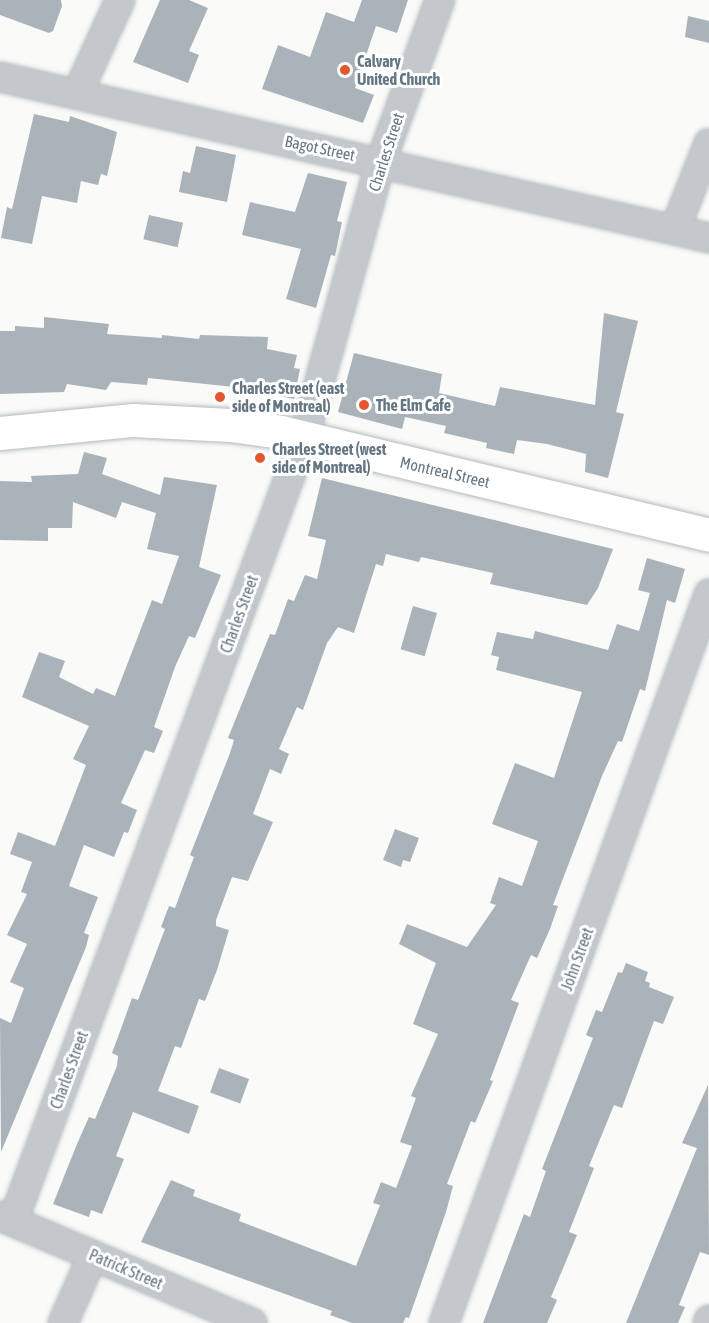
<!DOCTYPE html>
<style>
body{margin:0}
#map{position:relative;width:709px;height:1323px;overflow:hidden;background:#fafaf8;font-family:"Asap Condensed",sans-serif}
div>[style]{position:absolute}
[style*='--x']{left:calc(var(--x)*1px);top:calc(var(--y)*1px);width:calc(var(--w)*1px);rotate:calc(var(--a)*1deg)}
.building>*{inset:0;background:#aab3b9;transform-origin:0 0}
.roads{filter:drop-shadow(0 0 2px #b3babf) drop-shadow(0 0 2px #b3babf)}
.street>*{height:28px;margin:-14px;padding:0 14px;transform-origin:14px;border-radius:14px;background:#c3c8cc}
.secondary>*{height:33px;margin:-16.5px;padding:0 16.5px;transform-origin:16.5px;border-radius:16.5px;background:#fff}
.dots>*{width:16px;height:16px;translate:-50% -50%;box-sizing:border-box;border:3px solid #fff;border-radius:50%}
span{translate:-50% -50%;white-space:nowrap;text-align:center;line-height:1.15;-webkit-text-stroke:6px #fff;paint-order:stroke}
.poi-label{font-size:16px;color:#657683;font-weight:700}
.left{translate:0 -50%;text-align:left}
.street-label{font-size:16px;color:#657683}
</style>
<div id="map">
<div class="building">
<div style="clip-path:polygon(0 0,61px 0,62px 6px,53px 31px,49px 33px,0 15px)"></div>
<div style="clip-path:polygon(160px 0,189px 0,208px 8px,189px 51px,199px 55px,188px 83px,133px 62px)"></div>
<div style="clip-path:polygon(362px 0,408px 0,397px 33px,376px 26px,355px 88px,374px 95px,363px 123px,262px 89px,278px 45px,310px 57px,326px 12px,354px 22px)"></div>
<div style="clip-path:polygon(688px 16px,709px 21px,709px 43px,685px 37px)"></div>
<div style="clip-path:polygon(34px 114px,69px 122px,70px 116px,117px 132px,107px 176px,101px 174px,98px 185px,81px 181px,77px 203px,42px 196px,32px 244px,1px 238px,7px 207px,12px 209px)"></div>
<div style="clip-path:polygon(196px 146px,236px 155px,227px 202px,179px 192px,183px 171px,190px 173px)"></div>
<div style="clip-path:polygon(308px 173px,347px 182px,337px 221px,342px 222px,335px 256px,331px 255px,316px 308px,286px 299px,301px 249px,242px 235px,250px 202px,295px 212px)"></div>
<div style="left:149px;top:215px;width:35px;height:25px;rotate:13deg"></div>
<div style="clip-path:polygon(604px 313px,638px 321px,616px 412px,624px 414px,608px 478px,585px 472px,586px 454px,547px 444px,517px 440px,514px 454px,486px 448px,487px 443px,444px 433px,446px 426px,405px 417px,402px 429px,338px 412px,354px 353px,442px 374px,439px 393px,495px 406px,500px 387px,595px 405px)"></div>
<div style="clip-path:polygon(44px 317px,109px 324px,107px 334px,162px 338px,162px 335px,199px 339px,200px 335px,268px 337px,267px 349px,297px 355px,294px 368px,300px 369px,294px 399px,244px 388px,148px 378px,147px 385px,111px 382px,106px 390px,67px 384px,64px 392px,0 394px,0 331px,15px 331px,15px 326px,44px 328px)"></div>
<div style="clip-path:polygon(84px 452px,107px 458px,102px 474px,160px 495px,164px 477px,217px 485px,199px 567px,221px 575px,195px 638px,189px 636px,175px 667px,154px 727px,163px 731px,154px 753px,145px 750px,121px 803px,137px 810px,128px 833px,124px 832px,114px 857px,84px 845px,69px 886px,98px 897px,84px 933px,89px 935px,86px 947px,1px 1152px,0 1018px,11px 1023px,24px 988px,10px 982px,27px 944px,7px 935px,27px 894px,21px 892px,32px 862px,10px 854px,18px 832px,55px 846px,86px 765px,73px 759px,89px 726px,22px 697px,39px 652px,65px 661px,59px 677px,93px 694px,96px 688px,115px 696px,152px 600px,162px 604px,179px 556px,147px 549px,156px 513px,122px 502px,116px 518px,73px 502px,72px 528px,48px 528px,48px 541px,0 540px,0 481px,32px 482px,31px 476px,78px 474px)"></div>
<div style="clip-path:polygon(322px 478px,613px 549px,598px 588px,587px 605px,490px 584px,493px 573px,421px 557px,419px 562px,386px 554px,383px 566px,376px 564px,354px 633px,338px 627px,327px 643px,303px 710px,297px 707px,279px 749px,289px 754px,281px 774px,270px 769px,253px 814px,273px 822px,248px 881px,232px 877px,216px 920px,216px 926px,229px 930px,217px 970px,205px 1001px,199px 999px,181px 1048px,175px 1046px,158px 1091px,199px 1106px,189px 1134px,133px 1112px,116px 1156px,124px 1159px,102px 1214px,91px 1210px,89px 1217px,53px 1204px,77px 1144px,89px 1117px,95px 1119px,117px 1066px,118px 1056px,112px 1053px,122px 1026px,132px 998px,138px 1000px,165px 929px,161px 927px,169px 906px,175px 908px,194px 857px,190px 855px,230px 753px,234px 740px,228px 738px,270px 634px,275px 635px,288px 599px,294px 601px,305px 575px,317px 579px,326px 540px,308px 536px)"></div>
<div style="clip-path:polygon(647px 558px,685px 569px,675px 603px,667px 600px,645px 691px,640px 689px,622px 742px,618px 741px,602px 776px,553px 905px,558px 906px,550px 929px,537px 958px,531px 955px,511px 1000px,519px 1003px,490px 1080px,493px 1081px,475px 1123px,471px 1121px,447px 1184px,453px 1186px,446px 1212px,409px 1318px,406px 1317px,403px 1323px,352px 1323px,330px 1315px,332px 1311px,141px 1242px,171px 1180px,195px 1190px,193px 1196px,241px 1214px,239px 1221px,356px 1266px,380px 1205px,373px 1203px,381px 1182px,396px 1188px,412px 1146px,400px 1142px,416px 1098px,411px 1096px,438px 1034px,413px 1024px,436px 963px,399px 944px,407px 924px,467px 947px,496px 905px,490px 903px,499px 877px,522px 886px,538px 841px,492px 824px,515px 763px,554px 778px,582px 692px,496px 670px,499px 657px,491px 655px,497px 632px,533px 639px,535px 631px,608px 650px,617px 624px,639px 631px,650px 593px,638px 590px)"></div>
<div style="left:413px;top:606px;width:25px;height:45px;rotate:16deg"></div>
<div style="clip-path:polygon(395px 829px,419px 838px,410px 862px,403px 860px,401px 867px,383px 860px)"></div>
<div style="clip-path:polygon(626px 963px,648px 972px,645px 981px,650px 983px,649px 987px,674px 997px,663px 1024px,654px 1021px,622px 1108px,614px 1105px,589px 1166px,594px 1168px,569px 1232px,577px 1235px,551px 1297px,557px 1300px,547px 1323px,483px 1323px,524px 1214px,530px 1217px,546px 1171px,542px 1169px,593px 1038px,586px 1035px,596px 1010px,602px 1012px,618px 972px,622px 973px)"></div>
<div style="left:219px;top:1068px;width:32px;height:26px;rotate:20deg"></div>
<div style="clip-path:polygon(708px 1085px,709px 1255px,700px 1252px,679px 1305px,685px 1307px,678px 1323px,626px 1323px,697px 1148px,682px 1143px)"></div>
</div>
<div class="roads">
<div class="street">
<div style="--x:0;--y:77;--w:727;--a:12.79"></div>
<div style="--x:77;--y:94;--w:103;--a:-65.4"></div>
<div style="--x:675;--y:229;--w:92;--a:-68.4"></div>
<div style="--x:0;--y:1216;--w:274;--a:23"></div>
<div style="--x:13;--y:1221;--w:835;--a:-69.61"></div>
<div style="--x:304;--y:438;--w:288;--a:-74.5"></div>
<div style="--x:381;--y:161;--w:171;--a:-69.9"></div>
<div style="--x:63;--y:1323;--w:74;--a:-66.2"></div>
<div style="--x:444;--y:1323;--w:776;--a:-70.02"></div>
<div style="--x:708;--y:1323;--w:3;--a:-72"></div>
</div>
<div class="secondary">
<div style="--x:0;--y:433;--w:134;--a:-5.6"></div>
<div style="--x:133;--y:420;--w:97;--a:3"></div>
<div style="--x:230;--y:425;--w:51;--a:7.8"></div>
<div style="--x:281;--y:432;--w:440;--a:13.5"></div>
</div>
</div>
<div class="dots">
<div style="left:345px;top:70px;background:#e4572e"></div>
<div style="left:220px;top:397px;background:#e4572e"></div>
<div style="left:364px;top:405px;background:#e4572e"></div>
<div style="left:260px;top:458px;background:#e4572e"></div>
</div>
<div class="poi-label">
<span class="left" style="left:357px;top:70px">Calvary<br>United Church</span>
<span class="left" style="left:232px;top:397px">Charles Street (east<br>side of Montreal)</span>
<span class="left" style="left:376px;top:405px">The Elm Cafe</span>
<span class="left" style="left:272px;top:458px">Charles Street (west<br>side of Montreal)</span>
</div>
<div class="street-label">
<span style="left:320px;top:148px;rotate:12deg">Bagot Street</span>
<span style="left:386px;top:152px;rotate:-72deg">Charles Street</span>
<span style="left:445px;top:472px;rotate:13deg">Montreal Street</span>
<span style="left:239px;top:614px;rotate:-70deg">Charles Street</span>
<span style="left:577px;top:959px;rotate:-70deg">John Street</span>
<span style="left:69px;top:1070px;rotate:-70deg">Charles Street</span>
<span style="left:126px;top:1269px;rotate:23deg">Patrick Street</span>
</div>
</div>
